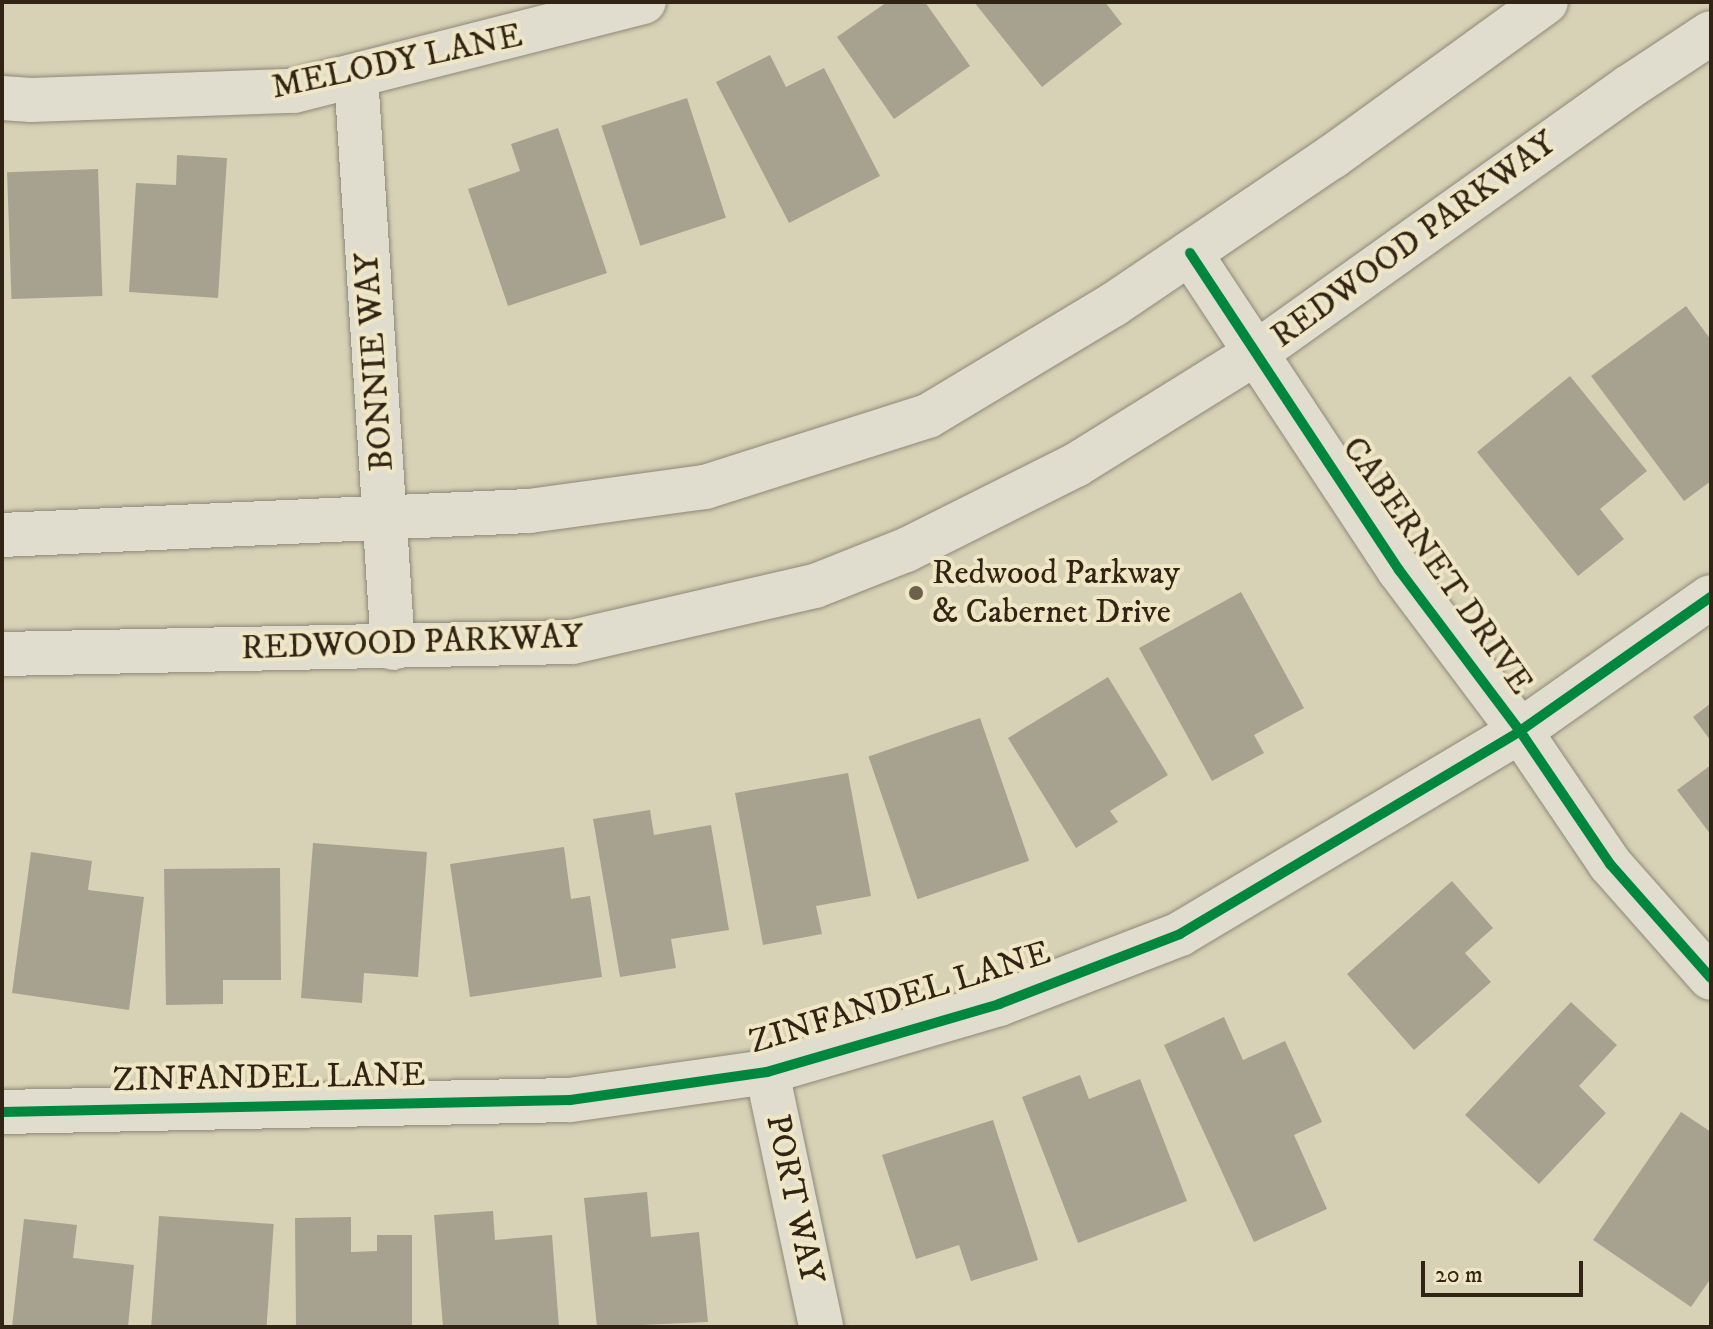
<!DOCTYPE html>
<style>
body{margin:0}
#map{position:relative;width:1713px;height:1329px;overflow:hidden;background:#d7d1b5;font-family:"IM FELL DW Pica",serif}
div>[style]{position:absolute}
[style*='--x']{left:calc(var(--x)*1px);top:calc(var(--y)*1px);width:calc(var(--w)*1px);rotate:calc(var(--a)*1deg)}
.building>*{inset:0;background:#a7a28f;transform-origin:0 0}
.roads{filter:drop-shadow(0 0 2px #8e8877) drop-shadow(0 0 2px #8e8877)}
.minor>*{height:44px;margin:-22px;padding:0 22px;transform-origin:22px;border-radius:22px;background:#e0dcce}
.secondary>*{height:44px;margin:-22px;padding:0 22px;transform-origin:22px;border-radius:22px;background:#e0dcce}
.cycleway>*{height:10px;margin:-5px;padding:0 5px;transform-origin:5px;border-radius:5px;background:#00873e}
.dots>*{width:22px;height:22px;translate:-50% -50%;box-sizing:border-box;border:4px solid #efe6c5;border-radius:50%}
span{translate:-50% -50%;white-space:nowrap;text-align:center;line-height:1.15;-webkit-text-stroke:8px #efe6c5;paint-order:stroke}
.street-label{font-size:34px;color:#322414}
.poi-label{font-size:34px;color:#322414}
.left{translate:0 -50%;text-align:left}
.frame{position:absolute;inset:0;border:4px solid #322414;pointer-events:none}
.scale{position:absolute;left:1421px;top:1261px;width:162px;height:36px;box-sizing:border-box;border:4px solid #322414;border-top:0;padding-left:10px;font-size:24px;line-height:28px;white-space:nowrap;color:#322414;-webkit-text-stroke:6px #efe6c5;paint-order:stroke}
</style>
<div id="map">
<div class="building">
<div style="clip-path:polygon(887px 2px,925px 2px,970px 66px,894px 119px,837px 37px)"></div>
<div style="clip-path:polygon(974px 2px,1105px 2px,1122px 24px,1042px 87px)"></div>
<div style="clip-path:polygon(770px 55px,786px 87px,824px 68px,880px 176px,789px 223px,716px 82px)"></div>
<div style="left:687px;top:98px;width:126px;height:90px;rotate:72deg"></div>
<div style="clip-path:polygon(558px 128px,607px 273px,508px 306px,468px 189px,520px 171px,511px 144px)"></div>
<div style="clip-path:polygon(177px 155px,227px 158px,218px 298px,129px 292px,136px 183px,176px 185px)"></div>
<div style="left:98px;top:169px;width:127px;height:91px;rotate:88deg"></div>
<div style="clip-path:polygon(1686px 306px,1711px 340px,1711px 481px,1684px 501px,1591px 376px)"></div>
<div style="clip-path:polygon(1570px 376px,1647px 471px,1600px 509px,1624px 539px,1578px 576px,1477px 452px)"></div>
<div style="clip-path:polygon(1241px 592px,1304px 708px,1254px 735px,1264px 753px,1212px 781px,1139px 648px)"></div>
<div style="clip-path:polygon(1108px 677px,1168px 775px,1110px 811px,1118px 822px,1076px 848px,1008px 738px)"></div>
<div style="clip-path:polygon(1711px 703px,1711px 741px,1693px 717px)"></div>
<div style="left:980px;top:718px;width:151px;height:118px;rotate:71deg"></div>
<div style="clip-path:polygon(1711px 765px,1711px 835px,1677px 790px)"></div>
<div style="clip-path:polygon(848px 773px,871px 896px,816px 906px,822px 934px,763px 945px,735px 793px)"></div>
<div style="clip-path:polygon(650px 810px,654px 835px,711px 825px,729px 930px,671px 939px,676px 968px,620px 977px,593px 819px)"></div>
<div style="clip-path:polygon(313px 843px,427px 852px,418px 977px,364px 973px,362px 1003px,301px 998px)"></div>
<div style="clip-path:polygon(564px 847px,571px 899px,590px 896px,602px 977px,470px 997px,450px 864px)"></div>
<div style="clip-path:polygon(31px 852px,92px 861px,88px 890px,144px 897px,129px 1010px,12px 993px)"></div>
<div style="clip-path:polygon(280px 868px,281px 980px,223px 980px,223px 1004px,166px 1005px,164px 869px)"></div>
<div style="clip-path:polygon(1452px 881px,1493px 928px,1465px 953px,1491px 982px,1414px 1050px,1347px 974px)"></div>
<div style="clip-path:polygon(1571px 1002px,1617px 1045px,1579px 1086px,1606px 1113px,1539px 1184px,1465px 1115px)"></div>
<div style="clip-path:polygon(1224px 1017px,1243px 1060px,1285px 1041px,1322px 1122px,1294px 1135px,1327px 1209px,1254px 1242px,1164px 1045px)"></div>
<div style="clip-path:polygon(1080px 1075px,1089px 1099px,1140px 1079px,1187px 1201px,1078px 1243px,1022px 1097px)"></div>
<div style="clip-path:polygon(1681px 1112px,1711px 1132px,1711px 1278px,1691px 1307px,1593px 1240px)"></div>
<div style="clip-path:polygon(993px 1120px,1038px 1260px,971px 1281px,959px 1245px,916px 1259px,882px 1155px)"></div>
<div style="clip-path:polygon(647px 1192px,651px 1237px,699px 1232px,708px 1322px,597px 1327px,584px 1198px)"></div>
<div style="clip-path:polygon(493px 1211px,495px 1240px,552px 1235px,559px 1327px,443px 1327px,434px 1215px)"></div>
<div style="left:159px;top:1216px;width:115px;height:111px;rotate:4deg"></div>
<div style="clip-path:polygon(351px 1217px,351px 1252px,377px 1251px,377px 1235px,412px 1235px,412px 1327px,296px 1327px,295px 1218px)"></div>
<div style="clip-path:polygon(24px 1219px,77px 1225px,73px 1258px,134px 1265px,128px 1327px,12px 1327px)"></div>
</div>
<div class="roads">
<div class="minor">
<div style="--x:356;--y:76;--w:573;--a:86.3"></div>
<div style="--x:2;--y:98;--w:29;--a:4"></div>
<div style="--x:31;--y:100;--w:263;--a:-2"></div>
<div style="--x:294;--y:91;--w:361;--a:-14.3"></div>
<div style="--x:1190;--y:253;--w:380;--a:56.6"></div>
<div style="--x:1399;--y:570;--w:201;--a:53.1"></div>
<div style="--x:1520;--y:731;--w:161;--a:55.9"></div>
<div style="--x:1610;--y:864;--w:152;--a:48.5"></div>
<div style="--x:767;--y:1072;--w:261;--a:78"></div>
<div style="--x:2;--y:1112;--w:568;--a:-1.21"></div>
<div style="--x:570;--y:1100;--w:199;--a:-8.1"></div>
<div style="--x:767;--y:1072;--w:242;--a:-16.3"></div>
<div style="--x:999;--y:1004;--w:194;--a:-21.1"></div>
<div style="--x:1180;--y:934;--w:396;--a:-30.8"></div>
<div style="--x:1520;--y:731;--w:233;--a:-35.1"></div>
</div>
<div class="secondary">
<div style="--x:2;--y:535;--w:528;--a:-2.61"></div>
<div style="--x:529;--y:511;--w:178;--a:-7.8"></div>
<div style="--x:705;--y:487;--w:234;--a:-17.7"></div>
<div style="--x:928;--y:416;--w:216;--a:-31"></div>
<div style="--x:1113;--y:305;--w:264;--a:-34.1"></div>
<div style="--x:1332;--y:157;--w:264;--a:-35.9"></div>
<div style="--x:2;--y:654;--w:570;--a:-1.21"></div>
<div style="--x:572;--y:642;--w:249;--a:-13"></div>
<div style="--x:815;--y:586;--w:98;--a:-21.6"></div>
<div style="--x:906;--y:550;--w:190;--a:-26.6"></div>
<div style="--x:1076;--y:465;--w:212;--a:-31.9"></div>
<div style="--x:1256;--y:353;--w:458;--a:-35.5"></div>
<div style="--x:1629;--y:87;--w:98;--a:-33.4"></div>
</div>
</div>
<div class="cycleway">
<div style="--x:1190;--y:253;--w:380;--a:56.6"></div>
<div style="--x:1399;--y:570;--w:201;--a:53.1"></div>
<div style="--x:1520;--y:731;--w:161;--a:55.9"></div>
<div style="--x:1610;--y:864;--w:152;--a:48.5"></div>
<div style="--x:2;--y:1112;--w:568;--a:-1.21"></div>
<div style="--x:570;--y:1100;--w:199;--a:-8.1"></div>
<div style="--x:767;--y:1072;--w:242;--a:-16.3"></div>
<div style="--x:999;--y:1004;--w:194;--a:-21.1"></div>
<div style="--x:1180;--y:934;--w:396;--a:-30.8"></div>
<div style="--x:1520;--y:731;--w:233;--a:-35.1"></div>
</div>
<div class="dots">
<div style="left:916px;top:593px;background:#6c614c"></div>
</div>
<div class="street-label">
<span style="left:397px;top:62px;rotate:-12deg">MELODY LANE</span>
<span style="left:1414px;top:240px;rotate:-36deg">REDWOOD PARKWAY</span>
<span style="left:375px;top:362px;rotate:-94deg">BONNIE WAY</span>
<span style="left:1437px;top:566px;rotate:55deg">CABERNET DRIVE</span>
<span style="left:412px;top:643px;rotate:-2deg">REDWOOD PARKWAY</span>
<span style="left:900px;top:998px;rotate:-17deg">ZINFANDEL LANE</span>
<span style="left:269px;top:1078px;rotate:-1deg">ZINFANDEL LANE</span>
<span style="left:794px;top:1199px;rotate:78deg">PORT WAY</span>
</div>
<div class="poi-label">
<span class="left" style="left:932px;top:593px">Redwood Parkway<br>&amp; Cabernet Drive</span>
</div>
<div class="frame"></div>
<div class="scale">20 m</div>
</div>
